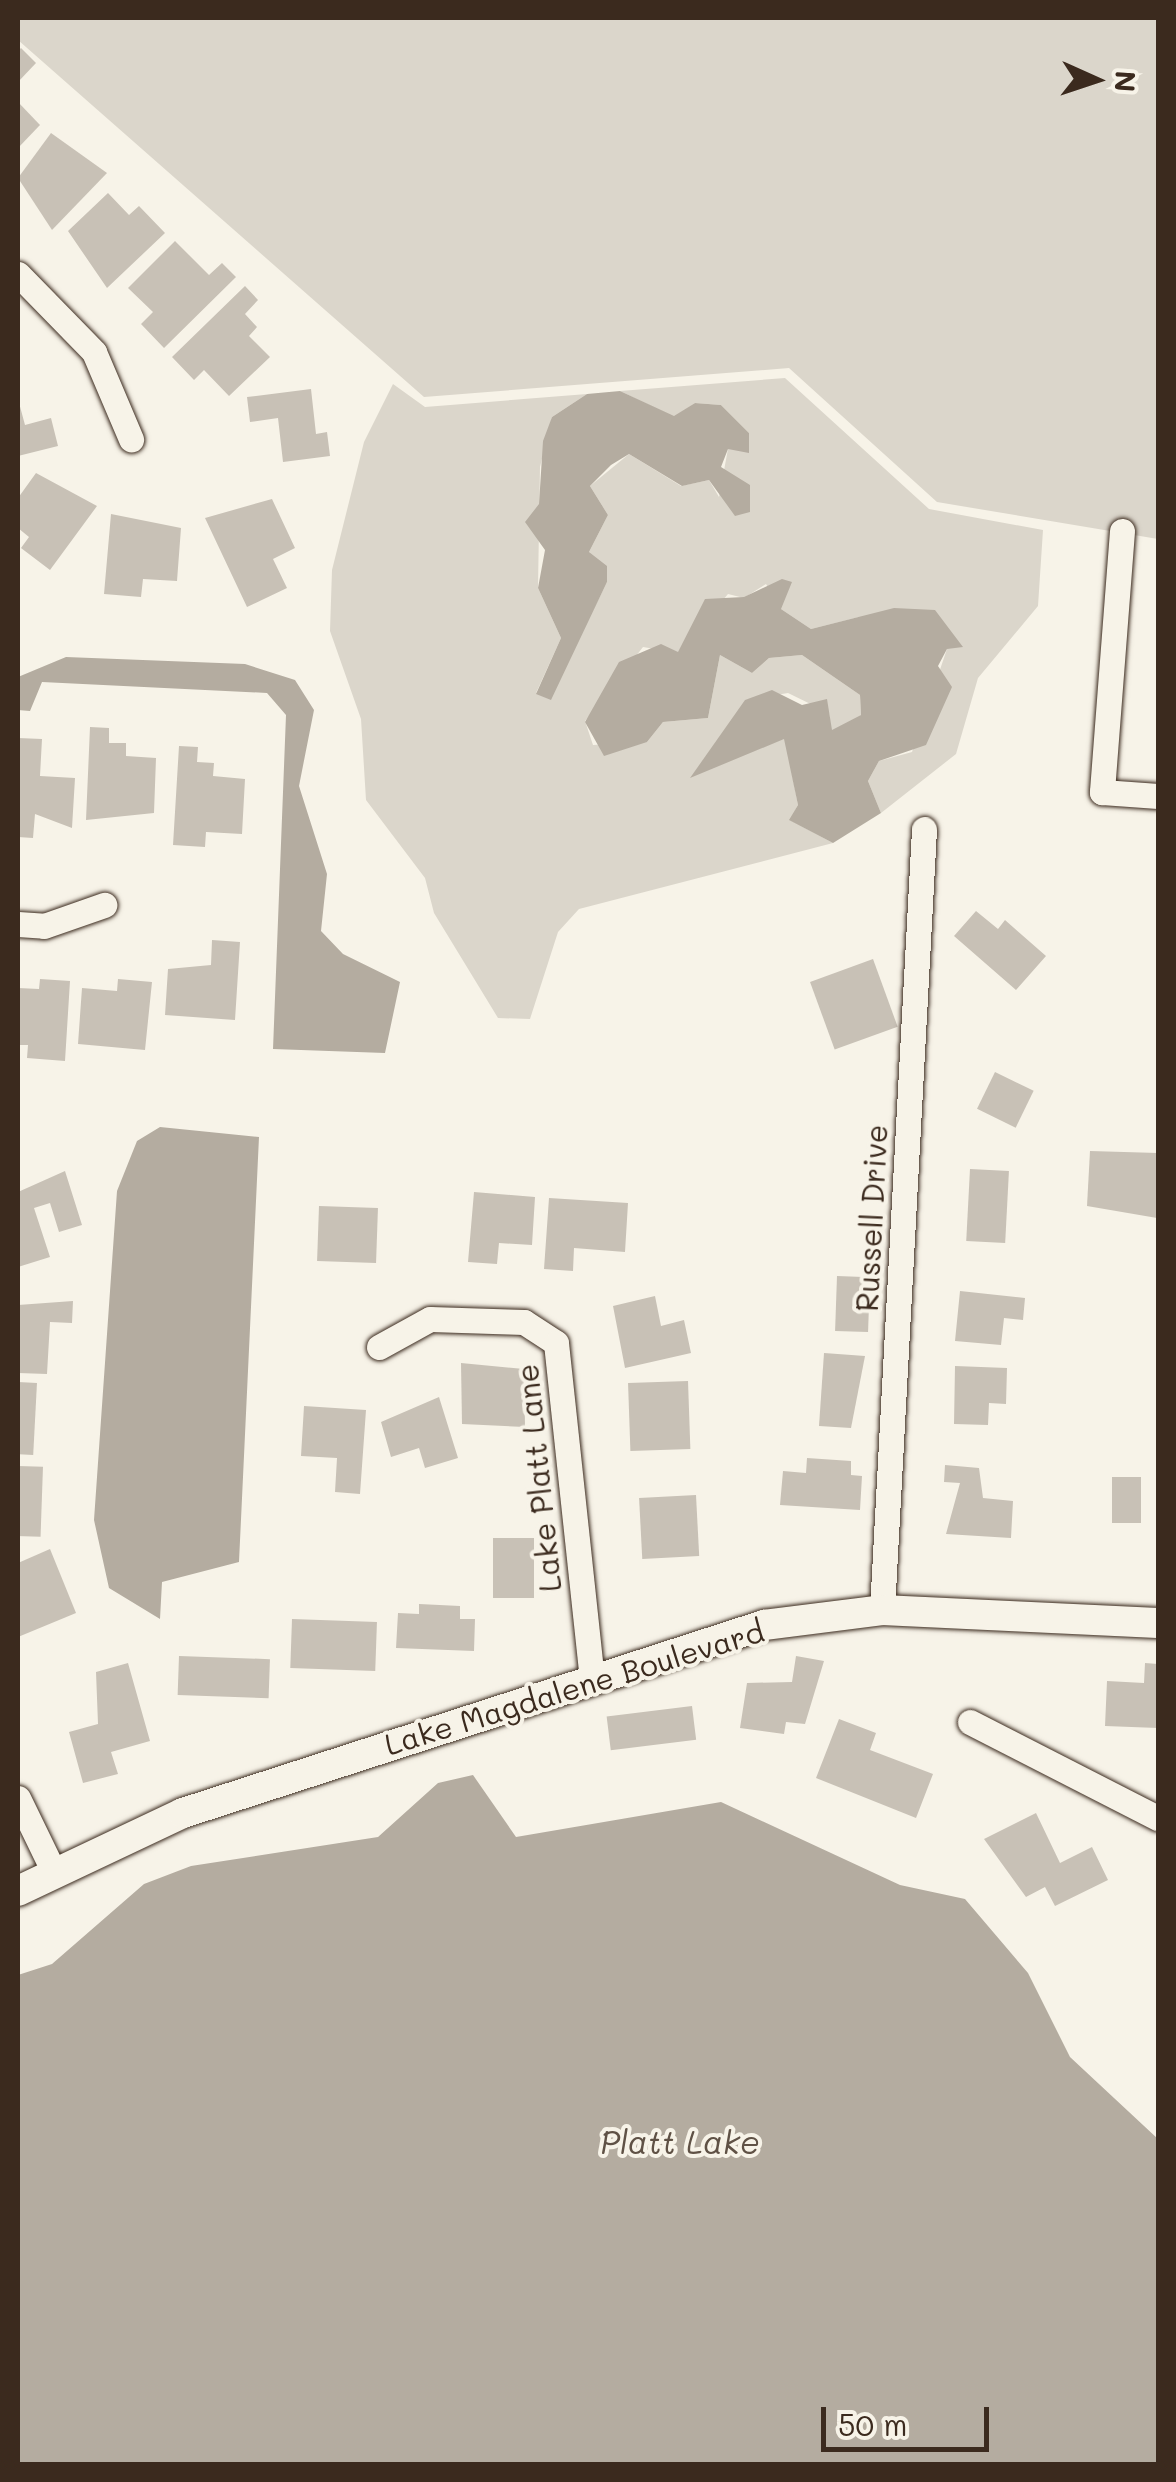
<!DOCTYPE html>
<style>
body{margin:0}
#map{position:relative;width:1176px;height:2482px;overflow:hidden;background:#f7f3e8;font-family:Mali,sans-serif}
div>[style]{position:absolute}
[style*='--x']{left:calc(var(--x)*1px);top:calc(var(--y)*1px);width:calc(var(--w)*1px);rotate:calc(var(--a)*1deg)}
.green>*{inset:0;background:#dbd6cb}
.water>*{inset:0;background:#b4aca0}
.building>*{inset:0;background:#c8c1b6;transform-origin:0 0}
.roads{filter:drop-shadow(0 0 2px #3b2a1e) drop-shadow(0 0 2px #3b2a1e)}
.minor>*{height:25px;margin:-12.5px;padding:0 12.5px;transform-origin:12.5px;border-radius:12.5px;background:#f7f3e8}
.tertiary>*{height:30px;margin:-15px;padding:0 15px;transform-origin:15px;border-radius:15px;background:#f7f3e8}
span{translate:-50% -50%;white-space:nowrap;text-align:center;line-height:1.15;-webkit-text-stroke:8px #f7f3e8;paint-order:stroke}
.street-label{font-size:30px;color:#3b2a1e}
.water-label{font-size:32px;color:#5f5145;font-style:italic}
.frame{position:absolute;inset:0;border:20px solid #3b2a1e;pointer-events:none}
.north{position:absolute;left:1046px;top:30px;width:100px;height:100px;-webkit-text-stroke:8px #f7f3e8;paint-order:stroke;rotate:93deg;font-size:28px;font-weight:700;line-height:40px;text-align:center;color:#3b2a1e}
.north::after{content:'';display:block;margin:auto;width:35px;height:45px;background:#3b2a1e;clip-path:polygon(50% 0,100% 100%,50% 72%,0 100%)}
.scale{position:absolute;left:821px;top:2407px;width:168px;height:45px;box-sizing:border-box;border:5px solid #3b2a1e;border-top:0;padding-left:12px;font-size:30px;line-height:35px;white-space:nowrap;color:#3b2a1e;-webkit-text-stroke:8px #f7f3e8;paint-order:stroke}
</style>
<div id="map">
<div class="green">
<div style="clip-path:polygon(18px 18px,1158px 18px,1158px 539px,937px 502px,789px 368px,424px 397px,18px 40px)"></div>
<div style="clip-path:polygon(785px 378px,929px 509px,1043px 530px,1038px 606px,978px 678px,956px 754px,881px 813px,868px 781px,879px 761px,912px 752px,947px 649px,859px 617px,811px 629px,781px 609px,766px 584px,744px 598px,728px 594px,678px 653px,643px 647px,585px 721px,593px 745px,647px 742px,663px 722px,708px 718px,720px 655px,752px 673px,769px 658px,802px 655px,860px 695px,861px 715px,843px 730px,831px 730px,829px 713px,788px 693px,746px 700px,692px 776px,785px 738px,798px 805px,790px 820px,833px 843px,579px 909px,558px 932px,530px 1019px,498px 1018px,434px 913px,425px 878px,366px 800px,361px 719px,330px 631px,332px 570px,364px 442px,393px 384px,425px 407px,587px 394px,552px 417px,540px 467px,538px 588px,561px 638px,536px 693px,558px 681px,607px 582px,589px 552px,608px 515px,590px 486px,629px 454px,681px 486px,709px 480px,719px 497px,728px 449px,749px 433px,721px 405px,695px 403px,674px 417px,620px 391px)"></div>
</div>
<div class="water">
<div style="clip-path:polygon(620px 391px,674px 416px,695px 403px,721px 405px,749px 433px,749px 453px,728px 449px,721px 467px,750px 485px,750px 512px,735px 516px,709px 480px,682px 486px,629px 454px,611px 465px,590px 486px,608px 515px,589px 552px,607px 566px,607px 582px,551px 700px,536px 694px,561px 638px,538px 588px,545px 550px,525px 522px,539px 504px,543px 441px,552px 417px,587px 394px)"></div>
<div style="clip-path:polygon(782px 579px,792px 582px,781px 609px,811px 629px,894px 608px,935px 610px,963px 647px,947px 649px,938px 666px,952px 687px,926px 745px,879px 761px,868px 781px,881px 813px,833px 843px,789px 820px,798px 805px,784px 739px,690px 778px,745px 700px,772px 690px,802px 705px,827px 699px,832px 730px,861px 715px,860px 695px,802px 655px,769px 658px,752px 673px,720px 655px,708px 718px,663px 722px,647px 742px,604px 756px,585px 722px,619px 662px,661px 644px,678px 652px,705px 599px,744px 597px)"></div>
<div style="clip-path:polygon(66px 657px,245px 664px,295px 680px,314px 710px,299px 786px,327px 874px,321px 931px,343px 954px,400px 982px,385px 1053px,273px 1049px,286px 715px,267px 693px,42px 682px,30px 711px,18px 710px,18px 677px)"></div>
<div style="clip-path:polygon(160px 1127px,259px 1137px,239px 1562px,162px 1582px,160px 1619px,109px 1588px,94px 1520px,117px 1191px,137px 1141px)"></div>
<div style="clip-path:polygon(473px 1775px,516px 1837px,721px 1802px,900px 1885px,965px 1899px,1028px 1973px,1070px 2057px,1158px 2139px,1158px 2464px,18px 2464px,18px 1975px,52px 1964px,144px 1884px,191px 1866px,378px 1837px,438px 1783px)"></div>
</div>
<div class="building">
<div style="clip-path:polygon(21px 48px,36px 63px,18px 82px,18px 51px)"></div>
<div style="clip-path:polygon(18px 102px,40px 125px,18px 148px)"></div>
<div style="clip-path:polygon(51px 133px,107px 173px,52px 230px,18px 178px)"></div>
<div style="clip-path:polygon(108px 193px,129px 215px,139px 206px,165px 233px,107px 288px,68px 231px)"></div>
<div style="clip-path:polygon(175px 241px,209px 275px,222px 263px,236px 277px,164px 348px,141px 324px,153px 312px,128px 288px)"></div>
<div style="clip-path:polygon(245px 286px,258px 300px,245px 314px,257px 327px,249px 336px,270px 357px,229px 396px,204px 370px,194px 380px,172px 357px)"></div>
<div style="clip-path:polygon(311px 389px,316px 434px,327px 432px,330px 456px,283px 462px,278px 418px,250px 422px,247px 397px)"></div>
<div style="clip-path:polygon(18px 399px,25px 425px,51px 418px,58px 446px,18px 456px)"></div>
<div style="clip-path:polygon(36px 473px,97px 506px,50px 570px,21px 548px,29px 537px,18px 528px,18px 498px)"></div>
<div style="clip-path:polygon(272px 499px,295px 548px,273px 559px,287px 588px,247px 607px,205px 518px)"></div>
<div style="clip-path:polygon(111px 514px,181px 528px,177px 581px,143px 579px,141px 597px,104px 594px)"></div>
<div style="clip-path:polygon(90px 727px,109px 728px,109px 743px,126px 743px,126px 756px,156px 758px,154px 813px,86px 820px)"></div>
<div style="clip-path:polygon(18px 738px,42px 739px,40px 776px,75px 778px,72px 828px,35px 814px,33px 838px,18px 837px)"></div>
<div style="clip-path:polygon(179px 746px,198px 747px,197px 762px,214px 763px,213px 776px,245px 779px,242px 834px,206px 832px,205px 847px,173px 845px)"></div>
<div style="clip-path:polygon(976px 911px,998px 929px,1005px 920px,1046px 956px,1016px 990px,954px 936px)"></div>
<div style="clip-path:polygon(212px 940px,240px 942px,235px 1020px,165px 1015px,168px 969px,211px 965px)"></div>
<div style="left:873px;top:959px;width:72px;height:67px;rotate:70deg"></div>
<div style="clip-path:polygon(40px 979px,70px 981px,65px 1061px,27px 1058px,28px 1045px,18px 1045px,18px 988px,39px 989px)"></div>
<div style="clip-path:polygon(118px 979px,152px 982px,145px 1050px,78px 1044px,82px 988px,117px 991px)"></div>
<div style="left:995px;top:1072px;width:43px;height:41px;rotate:26deg"></div>
<div style="clip-path:polygon(1090px 1151px,1158px 1153px,1157px 1218px,1087px 1206px)"></div>
<div style="left:970px;top:1169px;width:39px;height:72px;rotate:3deg"></div>
<div style="clip-path:polygon(65px 1171px,82px 1225px,59px 1232px,50px 1203px,34px 1208px,50px 1257px,18px 1267px,18px 1192px)"></div>
<div style="clip-path:polygon(474px 1192px,535px 1197px,532px 1245px,499px 1243px,497px 1264px,468px 1262px)"></div>
<div style="clip-path:polygon(549px 1198px,628px 1203px,625px 1252px,574px 1248px,573px 1271px,544px 1269px)"></div>
<div style="left:319px;top:1206px;width:59px;height:55px;rotate:2deg"></div>
<div style="left:837px;top:1276px;width:33px;height:55px;rotate:2deg"></div>
<div style="clip-path:polygon(960px 1291px,1025px 1298px,1023px 1320px,1004px 1318px,1001px 1345px,955px 1341px)"></div>
<div style="clip-path:polygon(655px 1296px,661px 1326px,684px 1320px,691px 1353px,625px 1368px,613px 1306px)"></div>
<div style="clip-path:polygon(73px 1301px,72px 1323px,50px 1322px,47px 1374px,18px 1373px,18px 1305px)"></div>
<div style="clip-path:polygon(824px 1353px,865px 1356px,851px 1428px,819px 1426px)"></div>
<div style="clip-path:polygon(461px 1363px,524px 1369px,525px 1427px,462px 1424px)"></div>
<div style="clip-path:polygon(955px 1366px,1007px 1368px,1006px 1404px,989px 1403px,988px 1425px,954px 1424px)"></div>
<div style="left:688px;top:1381px;width:68px;height:60px;rotate:88deg"></div>
<div style="left:18px;top:1382px;width:19px;height:72px;rotate:3deg"></div>
<div style="clip-path:polygon(439px 1397px,458px 1458px,425px 1468px,419px 1448px,391px 1457px,381px 1422px)"></div>
<div style="clip-path:polygon(304px 1406px,366px 1410px,360px 1494px,335px 1492px,337px 1458px,301px 1456px)"></div>
<div style="clip-path:polygon(807px 1458px,851px 1461px,851px 1475px,862px 1476px,860px 1510px,780px 1505px,783px 1471px,806px 1473px)"></div>
<div style="clip-path:polygon(945px 1465px,979px 1468px,983px 1498px,1013px 1501px,1011px 1538px,946px 1534px,960px 1483px,944px 1482px)"></div>
<div style="left:18px;top:1466px;width:25px;height:70px;rotate:2deg"></div>
<div style="left:1112px;top:1477px;width:29px;height:46px"></div>
<div style="left:696px;top:1495px;width:61px;height:57px;rotate:87deg"></div>
<div style="left:493px;top:1538px;width:41px;height:60px"></div>
<div style="clip-path:polygon(50px 1549px,76px 1613px,18px 1637px,18px 1563px)"></div>
<div style="clip-path:polygon(419px 1604px,460px 1606px,460px 1619px,475px 1619px,474px 1651px,396px 1648px,398px 1613px,419px 1614px)"></div>
<div style="left:292px;top:1619px;width:85px;height:49px;rotate:2deg"></div>
<div style="left:179px;top:1656px;width:91px;height:39px;rotate:2deg"></div>
<div style="clip-path:polygon(796px 1656px,824px 1661px,805px 1724px,786px 1722px,784px 1734px,740px 1728px,747px 1683px,792px 1682px)"></div>
<div style="clip-path:polygon(128px 1663px,150px 1741px,111px 1752px,118px 1774px,83px 1783px,69px 1732px,98px 1724px,96px 1672px)"></div>
<div style="clip-path:polygon(1145px 1663px,1158px 1664px,1158px 1728px,1105px 1726px,1107px 1681px,1144px 1683px)"></div>
<div style="left:692px;top:1706px;width:34px;height:86px;rotate:83deg"></div>
<div style="clip-path:polygon(839px 1719px,876px 1733px,870px 1750px,933px 1774px,916px 1818px,816px 1778px)"></div>
<div style="clip-path:polygon(1036px 1813px,1060px 1863px,1092px 1847px,1108px 1880px,1055px 1906px,1045px 1887px,1026px 1897px,984px 1839px)"></div>
</div>
<div class="roads">
<div class="minor">
<div style="--x:18;--y:274;--w:109;--a:45.7"></div>
<div style="--x:94;--y:352;--w:95;--a:67"></div>
<div style="--x:1122;--y:531;--w:262;--a:94.4"></div>
<div style="--x:1102;--y:792;--w:56;--a:4.1"></div>
<div style="--x:18;--y:924;--w:26;--a:4"></div>
<div style="--x:44;--y:926;--w:64;--a:-19.3"></div>
<div style="--x:379;--y:1347;--w:58;--a:-28.8"></div>
<div style="--x:430;--y:1319;--w:94;--a:1.8"></div>
<div style="--x:524;--y:1322;--w:38;--a:33"></div>
<div style="--x:556;--y:1343;--w:337;--a:83.9"></div>
<div style="--x:882;--y:1610;--w:782;--a:-86.92"></div>
<div style="--x:970;--y:1722;--w:211;--a:27.1"></div>
<div style="--x:18;--y:1798;--w:78;--a:64.1"></div>
</div>
<div class="tertiary">
<div style="--x:18;--y:1891;--w:183;--a:-25.3"></div>
<div style="--x:183;--y:1813;--w:611;--a:-17.93"></div>
<div style="--x:764;--y:1625;--w:119;--a:-7.2"></div>
<div style="--x:882;--y:1610;--w:276;--a:2.7"></div>
</div>
</div>
<div class="street-label">
<span style="left:871px;top:1218px;rotate:-87deg">Russell Drive</span>
<span style="left:538px;top:1478px;rotate:-96deg">Lake Platt Lane</span>
<span style="left:574px;top:1687px;rotate:-17deg">Lake Magdalene Boulevard</span>
</div>
<div class="water-label">
<span style="left:680px;top:2141px">Platt Lake</span>
</div>
<div class="frame"></div>
<div class="north">N</div>
<div class="scale">50 m</div>
</div>
